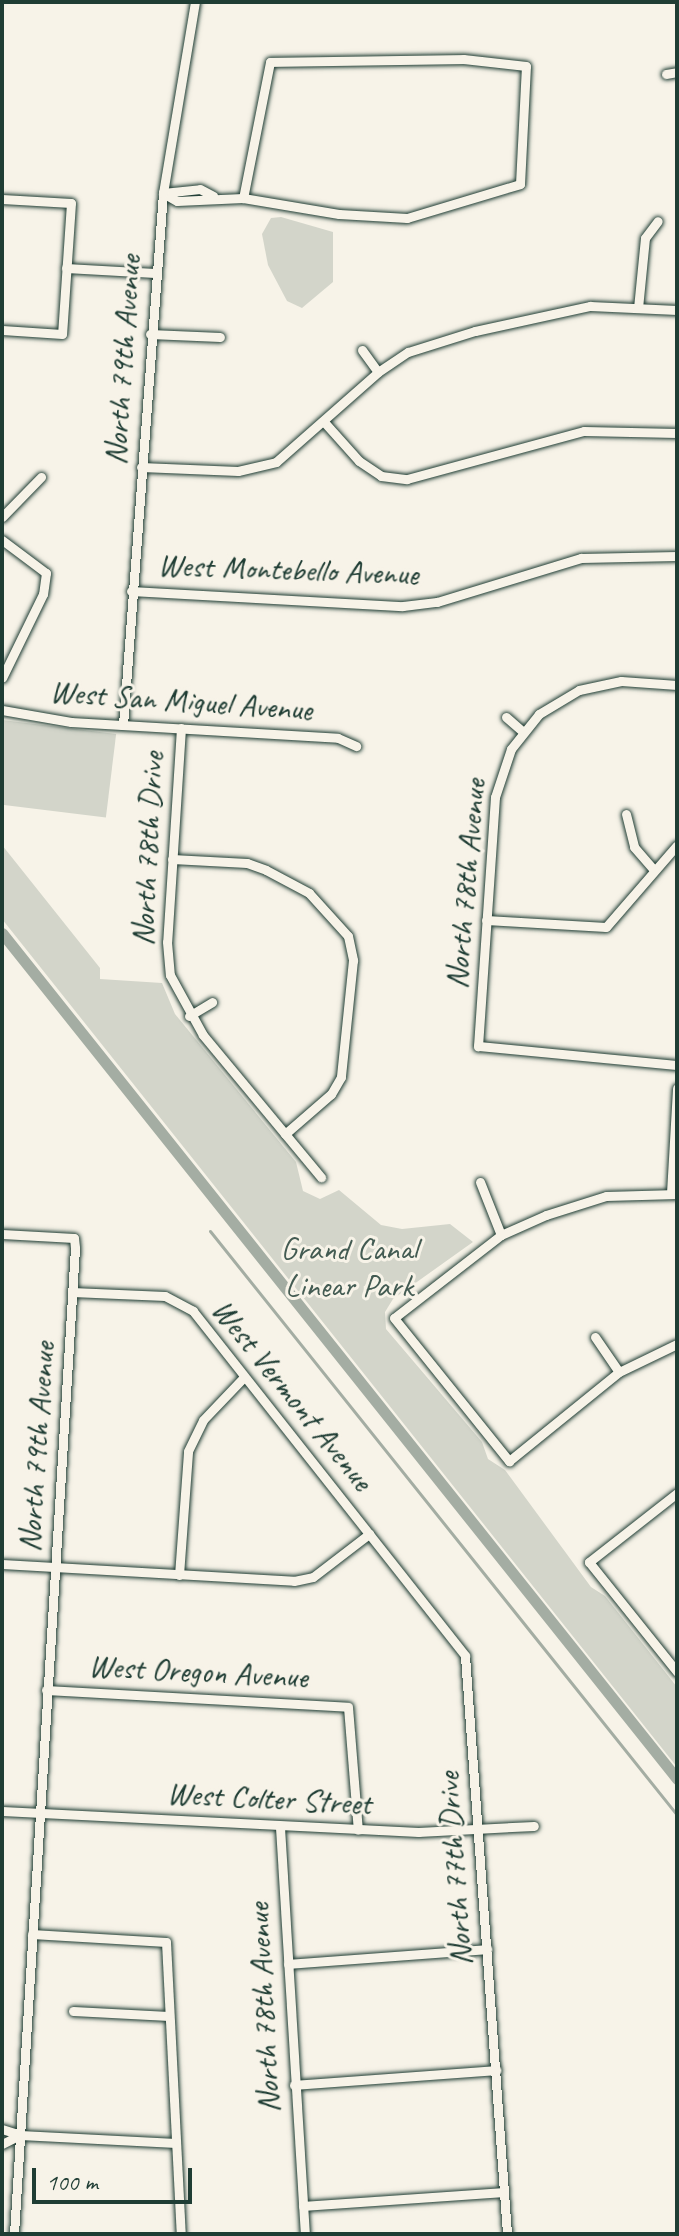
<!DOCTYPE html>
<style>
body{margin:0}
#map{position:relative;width:679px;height:2236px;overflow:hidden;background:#f7f3e8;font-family:Caveat,sans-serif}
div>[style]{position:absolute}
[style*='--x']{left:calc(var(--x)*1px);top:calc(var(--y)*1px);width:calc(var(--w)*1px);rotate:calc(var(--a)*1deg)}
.green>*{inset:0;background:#d3d5ca;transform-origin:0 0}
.stream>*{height:3px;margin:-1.5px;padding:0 1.5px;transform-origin:1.5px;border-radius:1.5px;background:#a4ada3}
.canal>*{height:11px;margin:-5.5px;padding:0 5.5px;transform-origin:5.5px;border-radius:5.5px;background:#a4ada3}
.roads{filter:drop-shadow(0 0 2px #1f3d34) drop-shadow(0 0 2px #1f3d34)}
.minor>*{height:9px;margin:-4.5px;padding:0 4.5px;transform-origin:4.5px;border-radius:4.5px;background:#f7f3e8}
span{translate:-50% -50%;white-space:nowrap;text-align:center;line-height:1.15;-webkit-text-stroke:6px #f7f3e8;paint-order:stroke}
.street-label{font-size:32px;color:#1f3d34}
.park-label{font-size:32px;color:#435b52}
.frame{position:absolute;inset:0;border:4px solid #1f3d34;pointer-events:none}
.scale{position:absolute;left:32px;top:2168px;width:160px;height:36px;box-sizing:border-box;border:4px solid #1f3d34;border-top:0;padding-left:10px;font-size:24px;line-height:28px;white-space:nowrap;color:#1f3d34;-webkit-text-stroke:6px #f7f3e8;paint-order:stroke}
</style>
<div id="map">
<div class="green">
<div style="clip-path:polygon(281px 217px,333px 232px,333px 282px,302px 308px,287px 301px,268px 265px,262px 234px,271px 218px)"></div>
<div style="left:2px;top:720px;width:115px;height:84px;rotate:7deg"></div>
<div style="clip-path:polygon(2px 845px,100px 968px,100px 979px,162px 983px,175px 1014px,296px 1162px,303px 1191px,320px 1199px,339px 1190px,381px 1225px,402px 1229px,450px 1224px,473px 1242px,393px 1299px,385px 1312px,386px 1329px,482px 1442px,488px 1459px,505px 1470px,591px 1587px,605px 1596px,677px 1687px,677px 1767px,2px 919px)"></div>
</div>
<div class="stream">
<div style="--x:210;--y:1231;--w:748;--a:51.35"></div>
</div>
<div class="canal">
<div style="--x:2;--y:933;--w:1082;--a:51.41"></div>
</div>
<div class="roads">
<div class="minor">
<div style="--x:666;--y:74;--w:11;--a:-10"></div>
<div style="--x:163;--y:193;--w:16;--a:30"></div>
<div style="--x:177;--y:201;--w:66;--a:-2.6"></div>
<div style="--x:243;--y:198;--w:97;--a:9.5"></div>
<div style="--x:339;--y:214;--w:68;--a:3.4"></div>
<div style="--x:407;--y:218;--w:118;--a:-16.7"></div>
<div style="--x:520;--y:184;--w:118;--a:-87.1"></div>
<div style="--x:526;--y:66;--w:63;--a:-173.7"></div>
<div style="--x:463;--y:59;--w:193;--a:179.1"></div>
<div style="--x:270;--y:62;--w:139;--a:101.2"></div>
<div style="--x:163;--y:193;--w:37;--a:-6"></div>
<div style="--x:200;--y:189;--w:15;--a:28"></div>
<div style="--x:2;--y:199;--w:69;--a:3.3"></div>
<div style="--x:71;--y:203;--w:131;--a:93.9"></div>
<div style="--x:62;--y:334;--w:60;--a:-176.2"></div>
<div style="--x:66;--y:268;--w:89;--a:3.2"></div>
<div style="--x:638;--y:308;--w:70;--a:-84.3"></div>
<div style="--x:645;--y:238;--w:21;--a:-53"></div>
<div style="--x:150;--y:334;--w:70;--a:2.5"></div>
<div style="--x:362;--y:350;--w:27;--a:54"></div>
<div style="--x:325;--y:423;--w:51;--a:48.2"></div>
<div style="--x:359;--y:461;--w:27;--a:34"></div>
<div style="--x:381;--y:476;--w:26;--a:7"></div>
<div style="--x:407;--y:479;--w:183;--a:-15.2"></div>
<div style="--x:584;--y:431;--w:93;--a:1.2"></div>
<div style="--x:141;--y:467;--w:97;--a:2.4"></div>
<div style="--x:238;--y:471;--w:39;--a:-13"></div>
<div style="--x:276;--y:462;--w:136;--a:-41.4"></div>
<div style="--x:378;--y:372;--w:36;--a:-34"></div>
<div style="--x:408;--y:352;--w:70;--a:-17.4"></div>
<div style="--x:475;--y:331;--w:118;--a:-12.3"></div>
<div style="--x:590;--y:306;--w:87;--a:2.6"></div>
<div style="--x:2;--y:517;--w:56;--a:-45.7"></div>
<div style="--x:2;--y:540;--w:55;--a:36.9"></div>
<div style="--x:46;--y:573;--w:21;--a:98"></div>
<div style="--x:43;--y:594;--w:93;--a:116"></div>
<div style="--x:131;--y:591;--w:272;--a:3.2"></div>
<div style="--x:403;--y:606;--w:34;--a:-7"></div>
<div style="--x:437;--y:602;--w:151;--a:-17"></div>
<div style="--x:581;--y:558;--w:96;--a:-1.2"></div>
<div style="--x:677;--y:685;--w:56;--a:-175.9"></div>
<div style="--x:621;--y:681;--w:43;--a:167.9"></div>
<div style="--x:579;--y:690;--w:47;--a:149"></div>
<div style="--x:539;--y:714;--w:45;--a:128.7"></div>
<div style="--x:511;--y:749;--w:51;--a:108.4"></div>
<div style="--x:495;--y:797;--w:250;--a:93.9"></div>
<div style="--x:478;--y:1046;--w:200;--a:5.5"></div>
<div style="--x:2;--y:710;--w:70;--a:9.9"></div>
<div style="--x:71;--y:722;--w:267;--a:3.4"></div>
<div style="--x:338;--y:738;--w:20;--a:24"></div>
<div style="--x:506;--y:717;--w:23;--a:41"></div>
<div style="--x:123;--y:725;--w:534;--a:-85.7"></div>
<div style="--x:163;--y:193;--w:194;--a:-80.5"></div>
<div style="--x:181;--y:728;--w:214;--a:93.7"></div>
<div style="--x:167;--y:942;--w:33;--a:85"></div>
<div style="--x:170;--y:975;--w:68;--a:61.2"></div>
<div style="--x:203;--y:1035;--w:185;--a:50.3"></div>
<div style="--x:626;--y:814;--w:34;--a:76"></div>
<div style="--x:634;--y:847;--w:30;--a:49"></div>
<div style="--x:172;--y:859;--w:75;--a:3.1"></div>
<div style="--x:247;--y:863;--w:20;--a:20"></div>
<div style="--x:266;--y:870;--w:49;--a:28.1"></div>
<div style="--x:309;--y:893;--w:58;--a:47.8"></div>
<div style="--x:348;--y:936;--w:25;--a:78"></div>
<div style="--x:353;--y:960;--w:118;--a:95.9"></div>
<div style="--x:341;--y:1077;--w:20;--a:120"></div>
<div style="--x:331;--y:1094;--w:61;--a:139"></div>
<div style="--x:486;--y:920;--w:120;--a:3.3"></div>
<div style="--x:606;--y:927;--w:108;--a:-49.1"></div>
<div style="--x:189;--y:1016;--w:27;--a:-31"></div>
<div style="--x:480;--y:1182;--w:57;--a:68.4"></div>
<div style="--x:671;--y:1193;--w:105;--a:-86.7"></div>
<div style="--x:677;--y:1194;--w:71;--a:178.4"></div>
<div style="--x:606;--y:1196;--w:63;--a:162.4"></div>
<div style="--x:546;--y:1215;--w:49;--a:156"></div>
<div style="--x:501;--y:1235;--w:135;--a:142.2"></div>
<div style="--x:394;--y:1318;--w:184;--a:51.2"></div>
<div style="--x:509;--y:1461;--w:141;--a:-39"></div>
<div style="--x:619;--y:1372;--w:64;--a:-25.8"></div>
<div style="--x:2;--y:1234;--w:72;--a:3.2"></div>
<div style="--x:74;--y:1238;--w:10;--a:84"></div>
<div style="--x:75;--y:1248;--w:988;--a:93.54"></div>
<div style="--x:72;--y:1292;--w:93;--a:2.5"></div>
<div style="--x:165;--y:1296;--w:32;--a:28"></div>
<div style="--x:193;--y:1311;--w:439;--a:51.7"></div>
<div style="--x:465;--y:1656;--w:580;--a:85.84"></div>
<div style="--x:595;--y:1337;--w:42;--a:55.6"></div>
<div style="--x:677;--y:1493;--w:112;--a:141.9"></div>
<div style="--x:589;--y:1562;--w:141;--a:51.3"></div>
<div style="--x:2;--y:1564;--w:292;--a:3.3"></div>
<div style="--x:294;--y:1581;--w:19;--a:-12"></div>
<div style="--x:313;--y:1577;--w:71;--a:-37.5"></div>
<div style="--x:179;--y:1575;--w:124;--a:-85.8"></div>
<div style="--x:188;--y:1451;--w:34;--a:-64"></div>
<div style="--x:203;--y:1420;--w:59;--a:-46.4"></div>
<div style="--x:46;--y:1690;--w:302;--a:3.2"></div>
<div style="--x:348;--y:1707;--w:123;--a:85.4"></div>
<div style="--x:2;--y:1811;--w:417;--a:2.9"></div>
<div style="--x:418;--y:1832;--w:116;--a:-3"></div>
<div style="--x:280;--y:1827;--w:408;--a:86.5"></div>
<div style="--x:32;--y:1934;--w:134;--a:3.4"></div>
<div style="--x:166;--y:1942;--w:292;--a:87.1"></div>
<div style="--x:288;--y:1964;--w:200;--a:-4.3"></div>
<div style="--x:73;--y:2011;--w:96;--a:3"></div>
<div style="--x:294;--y:2085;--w:203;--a:-4.2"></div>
<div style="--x:2;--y:2129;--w:19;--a:18"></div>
<div style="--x:20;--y:2135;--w:156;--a:2.9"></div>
<div style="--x:2;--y:2144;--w:20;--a:-27"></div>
<div style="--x:303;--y:2206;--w:201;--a:-4"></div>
</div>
</div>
<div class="street-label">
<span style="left:123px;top:360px;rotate:-86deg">North 79th Avenue</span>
<span style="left:288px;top:570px;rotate:2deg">West Montebello Avenue</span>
<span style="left:181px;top:701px;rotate:4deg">West San Miguel Avenue</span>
<span style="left:148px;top:849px;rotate:-87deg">North 78th Drive</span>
<span style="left:466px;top:884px;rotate:-85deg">North 78th Avenue</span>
<span style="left:292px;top:1395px;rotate:51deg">West Vermont Avenue</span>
<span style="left:37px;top:1447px;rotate:-86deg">North 79th Avenue</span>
<span style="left:198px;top:1672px;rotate:3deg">West Oregon Avenue</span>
<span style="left:269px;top:1799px;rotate:3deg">West Colter Street</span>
<span style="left:455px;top:1869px;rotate:-94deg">North 77th Drive</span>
<span style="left:264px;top:2008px;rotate:-93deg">North 78th Avenue</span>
</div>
<div class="park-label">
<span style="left:349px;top:1268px">Grand Canal<br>Linear Park</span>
</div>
<div class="frame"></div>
<div class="scale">100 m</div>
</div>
